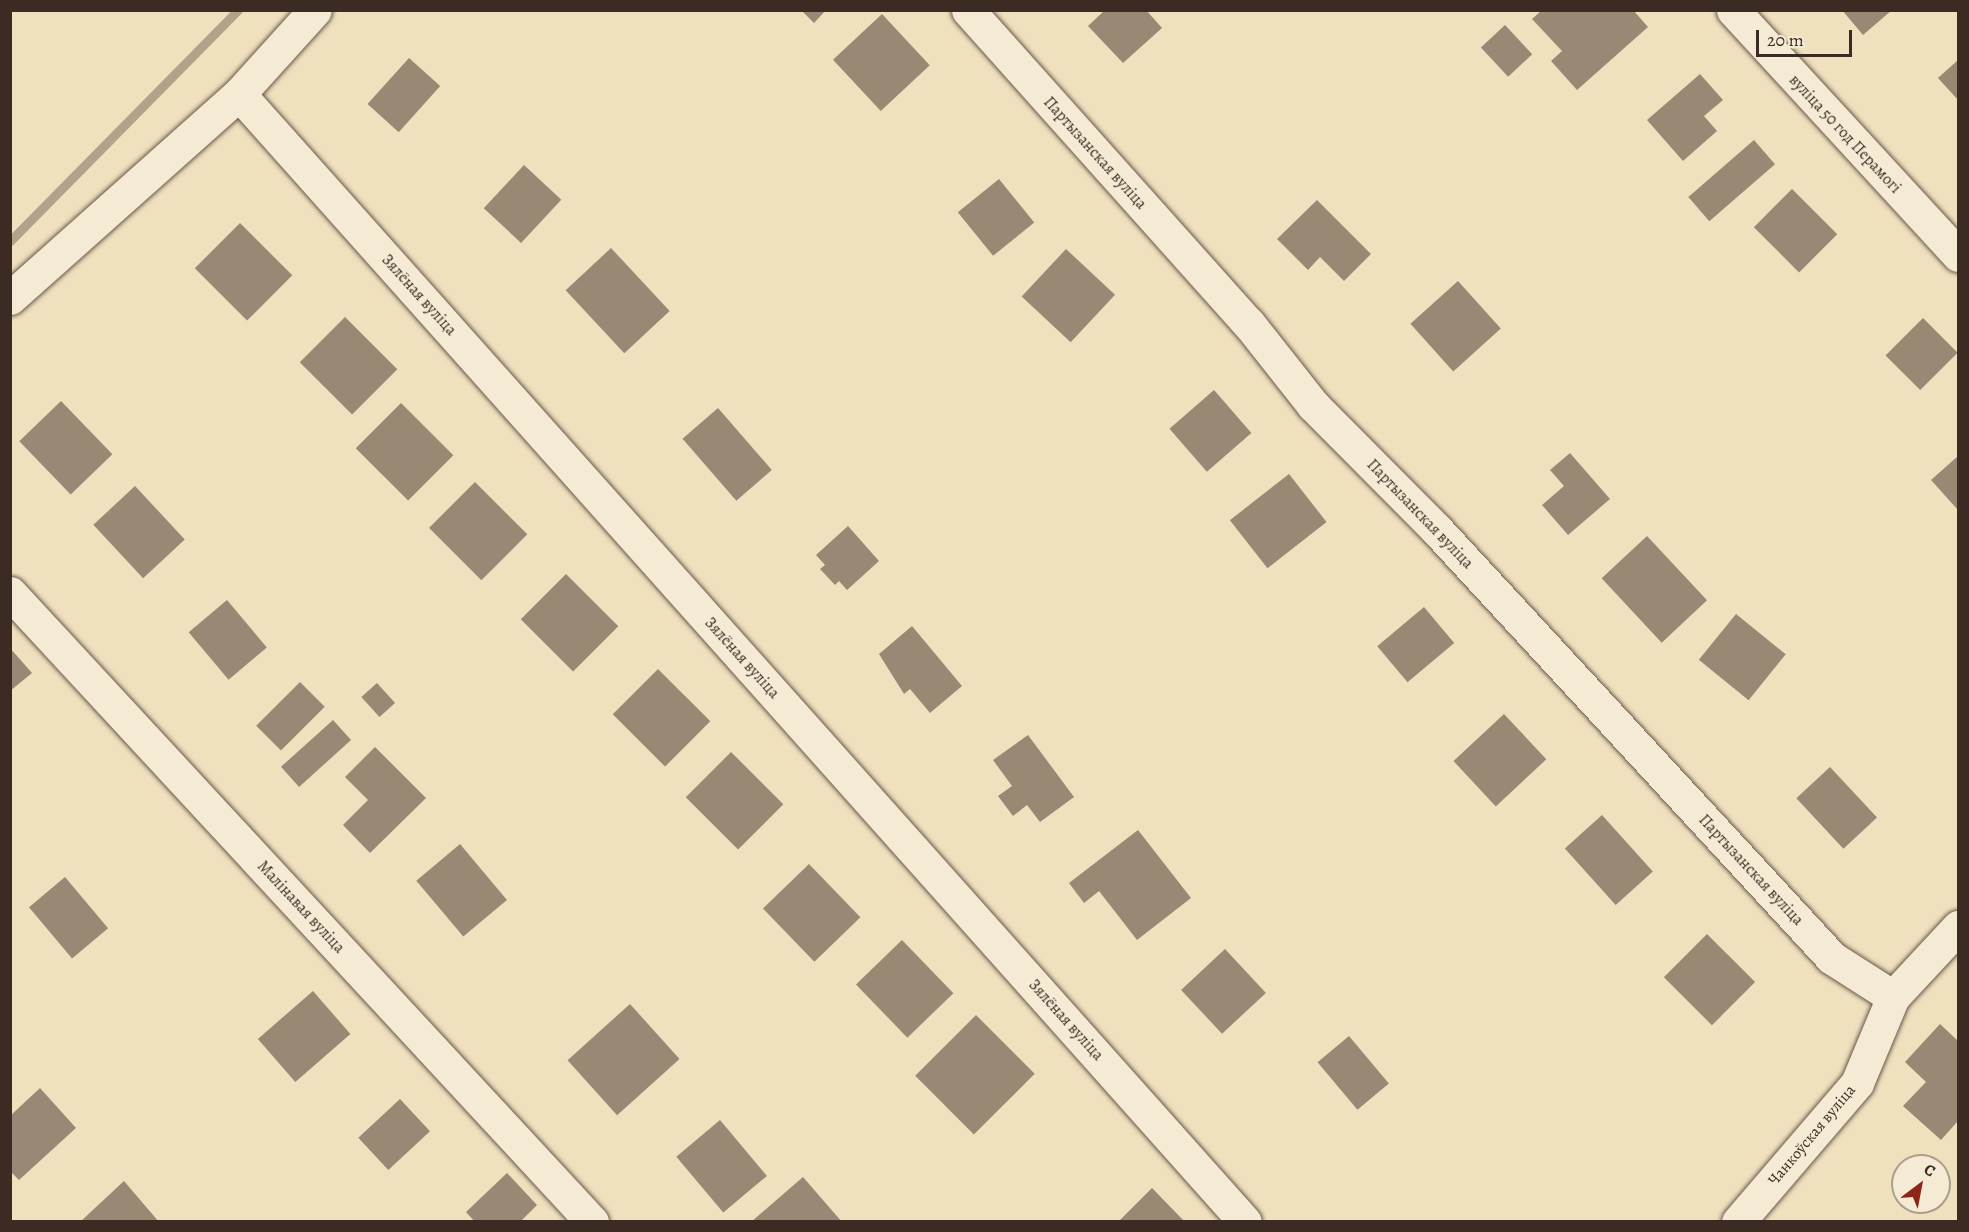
<!DOCTYPE html>
<meta charset="utf-8">
<style>
body{margin:0}
#map{position:relative;width:1969px;height:1232px;overflow:hidden;background:#efe0be;font-family:Alegreya,serif}
div>[style]{position:absolute}
[style*='--x']{left:calc(var(--x)*1px);top:calc(var(--y)*1px);width:calc(var(--w)*1px);rotate:calc(var(--a)*1deg)}
.stream>*{height:9px;margin:-4.5px;padding:0 4.5px;transform-origin:4.5px;border-radius:4.5px;background:#b2a289}
.building>*{inset:0;background:#998974;transform-origin:0 0}
.roads{filter:drop-shadow(0 0 2px #69584a) drop-shadow(0 0 2px #69584a)}
.minor>*{height:33px;margin:-16.5px;padding:0 16.5px;transform-origin:16.5px;border-radius:16.5px;background:#f5ebd5}
span{translate:-50% -50%;white-space:nowrap;text-align:center;line-height:1.15;-webkit-text-stroke:4.5px #f5ebd5;paint-order:stroke}
.street-label{font-size:16px;color:#3c2b23}
.frame{position:absolute;inset:0;border:12px solid #3c2b23;pointer-events:none}
.north{position:absolute;left:1891px;top:1154px;width:60px;height:60px;box-sizing:border-box;background:#f5ebd5;border:2px solid #ab9e8e;border-radius:50%;rotate:32deg;font-size:16px;font-weight:700;line-height:24px;text-align:center;color:#3c2b23}
.north::after{content:'';display:block;margin:auto;width:21px;height:27px;background:#8f2418;clip-path:polygon(50% 0,100% 100%,50% 72%,0 100%)}
.scale{position:absolute;left:1756px;top:30px;width:96px;height:27px;box-sizing:border-box;border:3px solid #3c2b23;border-top:0;padding-left:8px;font-size:18px;line-height:21px;white-space:nowrap;color:#3c2b23;-webkit-text-stroke:4px #f5ebd5;paint-order:stroke}
</style>
<div id="map">
<div class="stream">
<div style="--x:10;--y:241;--w:325;--a:-45.4"></div>
</div>
<div class="building">
<div style="clip-path:polygon(801px 10px,826px 10px,814px 23px)"></div>
<div style="clip-path:polygon(1105px 10px,1146px 10px,1162px 28px,1123px 63px,1088px 26px)"></div>
<div style="clip-path:polygon(1542px 10px,1633px 10px,1648px 27px,1577px 90px,1551px 61px,1562px 51px,1532px 19px)"></div>
<div style="clip-path:polygon(1842px 10px,1892px 10px,1863px 35px)"></div>
<div style="left:882px;top:14px;width:70px;height:67px;rotate:47deg"></div>
<div style="left:1505px;top:25px;width:40px;height:33px;rotate:47deg"></div>
<div style="left:409px;top:58px;width:42px;height:62px;rotate:42deg"></div>
<div style="clip-path:polygon(1958px 60px,1958px 100px,1938px 78px)"></div>
<div style="clip-path:polygon(1700px 74px,1723px 100px,1704px 116px,1717px 131px,1683px 161px,1647px 120px)"></div>
<div style="left:1754px;top:140px;width:32px;height:87px;rotate:49deg"></div>
<div style="left:524px;top:165px;width:51px;height:59px;rotate:43deg"></div>
<div style="left:999px;top:179px;width:56px;height:53px;rotate:51deg"></div>
<div style="left:1792px;top:189px;width:64px;height:54px;rotate:45deg"></div>
<div style="clip-path:polygon(1317px 200px,1371px 254px,1344px 281px,1320px 257px,1308px 270px,1277px 239px)"></div>
<div style="left:240px;top:223px;width:74px;height:64px;rotate:45deg"></div>
<div style="left:611px;top:248px;width:86px;height:62px;rotate:47deg"></div>
<div style="left:1066px;top:249px;width:67px;height:65px;rotate:43deg"></div>
<div style="left:1458px;top:281px;width:64px;height:64px;rotate:48deg"></div>
<div style="left:345px;top:317px;width:74px;height:64px;rotate:45deg"></div>
<div style="left:1923px;top:318px;width:49px;height:53px;rotate:45deg"></div>
<div style="left:1214px;top:390px;width:57px;height:59px;rotate:49deg"></div>
<div style="left:61px;top:401px;width:74px;height:58px;rotate:46deg"></div>
<div style="left:401px;top:403px;width:74px;height:64px;rotate:45deg"></div>
<div style="left:718px;top:408px;width:82px;height:47px;rotate:49deg"></div>
<div style="clip-path:polygon(1570px 453px,1610px 499px,1568px 535px,1542px 505px,1564px 486px,1550px 470px)"></div>
<div style="clip-path:polygon(1958px 456px,1958px 510px,1931px 480px)"></div>
<div style="left:1289px;top:474px;width:61px;height:75px;rotate:52deg"></div>
<div style="left:475px;top:482px;width:74px;height:65px;rotate:45deg"></div>
<div style="left:135px;top:486px;width:73px;height:57px;rotate:47deg"></div>
<div style="clip-path:polygon(848px 526px,879px 561px,847px 590px,839px 581px,835px 585px,820px 569px,825px 565px,816px 555px)"></div>
<div style="left:1647px;top:536px;width:88px;height:62px;rotate:47deg"></div>
<div style="left:566px;top:574px;width:74px;height:64px;rotate:45deg"></div>
<div style="left:227px;top:600px;width:62px;height:50px;rotate:50deg"></div>
<div style="left:1424px;top:607px;width:47px;height:61px;rotate:50deg"></div>
<div style="left:1736px;top:614px;width:64px;height:59px;rotate:39deg"></div>
<div style="clip-path:polygon(912px 626px,962px 686px,930px 713px,910px 689px,904px 694px,879px 654px)"></div>
<div style="clip-path:polygon(10px 648px,32px 673px,10px 691px)"></div>
<div style="left:658px;top:669px;width:74px;height:64px;rotate:45deg"></div>
<div style="left:300px;top:682px;width:35px;height:62px;rotate:45deg"></div>
<div style="left:377px;top:683px;width:27px;height:21px;rotate:48deg"></div>
<div style="left:1504px;top:714px;width:62px;height:69px;rotate:47deg"></div>
<div style="left:333px;top:720px;width:27px;height:70px;rotate:48deg"></div>
<div style="clip-path:polygon(1028px 735px,1074px 797px,1040px 822px,1027px 805px,1013px 816px,998px 796px,1012px 786px,993px 760px)"></div>
<div style="clip-path:polygon(375px 747px,426px 798px,370px 853px,343px 825px,368px 800px,345px 777px)"></div>
<div style="left:731px;top:752px;width:74px;height:64px;rotate:45deg"></div>
<div style="left:1830px;top:767px;width:69px;height:46px;rotate:47deg"></div>
<div style="left:1602px;top:815px;width:76px;height:50px;rotate:48deg"></div>
<div style="clip-path:polygon(1138px 830px,1191px 898px,1137px 940px,1099px 891px,1084px 903px,1069px 883px)"></div>
<div style="left:460px;top:844px;width:73px;height:57px;rotate:50deg"></div>
<div style="left:809px;top:864px;width:74px;height:64px;rotate:46deg"></div>
<div style="left:65px;top:877px;width:67px;height:47px;rotate:50deg"></div>
<div style="left:1707px;top:934px;width:68px;height:61px;rotate:45deg"></div>
<div style="left:902px;top:940px;width:74px;height:64px;rotate:46deg"></div>
<div style="left:1225px;top:949px;width:60px;height:60px;rotate:47deg"></div>
<div style="left:313px;top:991px;width:57px;height:73px;rotate:49deg"></div>
<div style="left:630px;top:1004px;width:74px;height:84px;rotate:48deg"></div>
<div style="left:976px;top:1015px;width:83px;height:86px;rotate:45deg"></div>
<div style="clip-path:polygon(1940px 1024px,1958px 1041px,1958px 1121px,1941px 1140px,1903px 1106px,1926px 1082px,1905px 1062px)"></div>
<div style="left:1349px;top:1036px;width:62px;height:41px;rotate:50deg"></div>
<div style="clip-path:polygon(40px 1088px,76px 1128px,19px 1180px,10px 1171px,10px 1116px)"></div>
<div style="left:400px;top:1099px;width:44px;height:57px;rotate:47deg"></div>
<div style="left:720px;top:1120px;width:73px;height:57px;rotate:50deg"></div>
<div style="clip-path:polygon(507px 1173px,537px 1205px,520px 1222px,475px 1222px,466px 1212px)"></div>
<div style="clip-path:polygon(803px 1177px,842px 1222px,751px 1222px)"></div>
<div style="clip-path:polygon(124px 1181px,159px 1222px,80px 1222px)"></div>
<div style="clip-path:polygon(1152px 1188px,1185px 1222px,1118px 1222px)"></div>
</div>
<div class="roads">
<div class="minor">
<div style="--x:968;--y:10;--w:421;--a:48.2"></div>
<div style="--x:1249;--y:324;--w:103;--a:51.7"></div>
<div style="--x:1313;--y:405;--w:176;--a:45.2"></div>
<div style="--x:1437;--y:530;--w:582;--a:47.3"></div>
<div style="--x:1832;--y:958;--w:72;--a:32.6"></div>
<div style="--x:1733;--y:10;--w:333;--a:47.4"></div>
<div style="--x:239;--y:94;--w:1511;--a:48.27"></div>
<div style="--x:10;--y:298;--w:307;--a:-41.7"></div>
<div style="--x:239;--y:94;--w:113;--a:-47.9"></div>
<div style="--x:10;--y:593;--w:857;--a:47.22"></div>
<div style="--x:1738;--y:1222;--w:183;--a:-49.4"></div>
<div style="--x:1857;--y:1083;--w:93;--a:-67.3"></div>
<div style="--x:1893;--y:997;--w:96;--a:-47.1"></div>
</div>
</div>
<div class="street-label">
<span style="left:1845px;top:134px;rotate:47deg">вуліца 50 год Перамогі</span>
<span style="left:1095px;top:153px;rotate:48deg">Партызанская вуліца</span>
<span style="left:419px;top:295px;rotate:48deg">Зялёная вуліца</span>
<span style="left:1420px;top:514px;rotate:46deg">Партызанская вуліца</span>
<span style="left:742px;top:658px;rotate:48deg">Зялёная вуліца</span>
<span style="left:1751px;top:870px;rotate:47deg">Партызанская вуліца</span>
<span style="left:301px;top:907px;rotate:47deg">Малінавая вуліца</span>
<span style="left:1066px;top:1020px;rotate:48deg">Зялёная вуліца</span>
<span style="left:1812px;top:1135px;rotate:-50deg">Чанкоўская вуліца</span>
</div>
<div class="frame"></div>
<div class="north">С</div>
<div class="scale">20 m</div>
</div>
